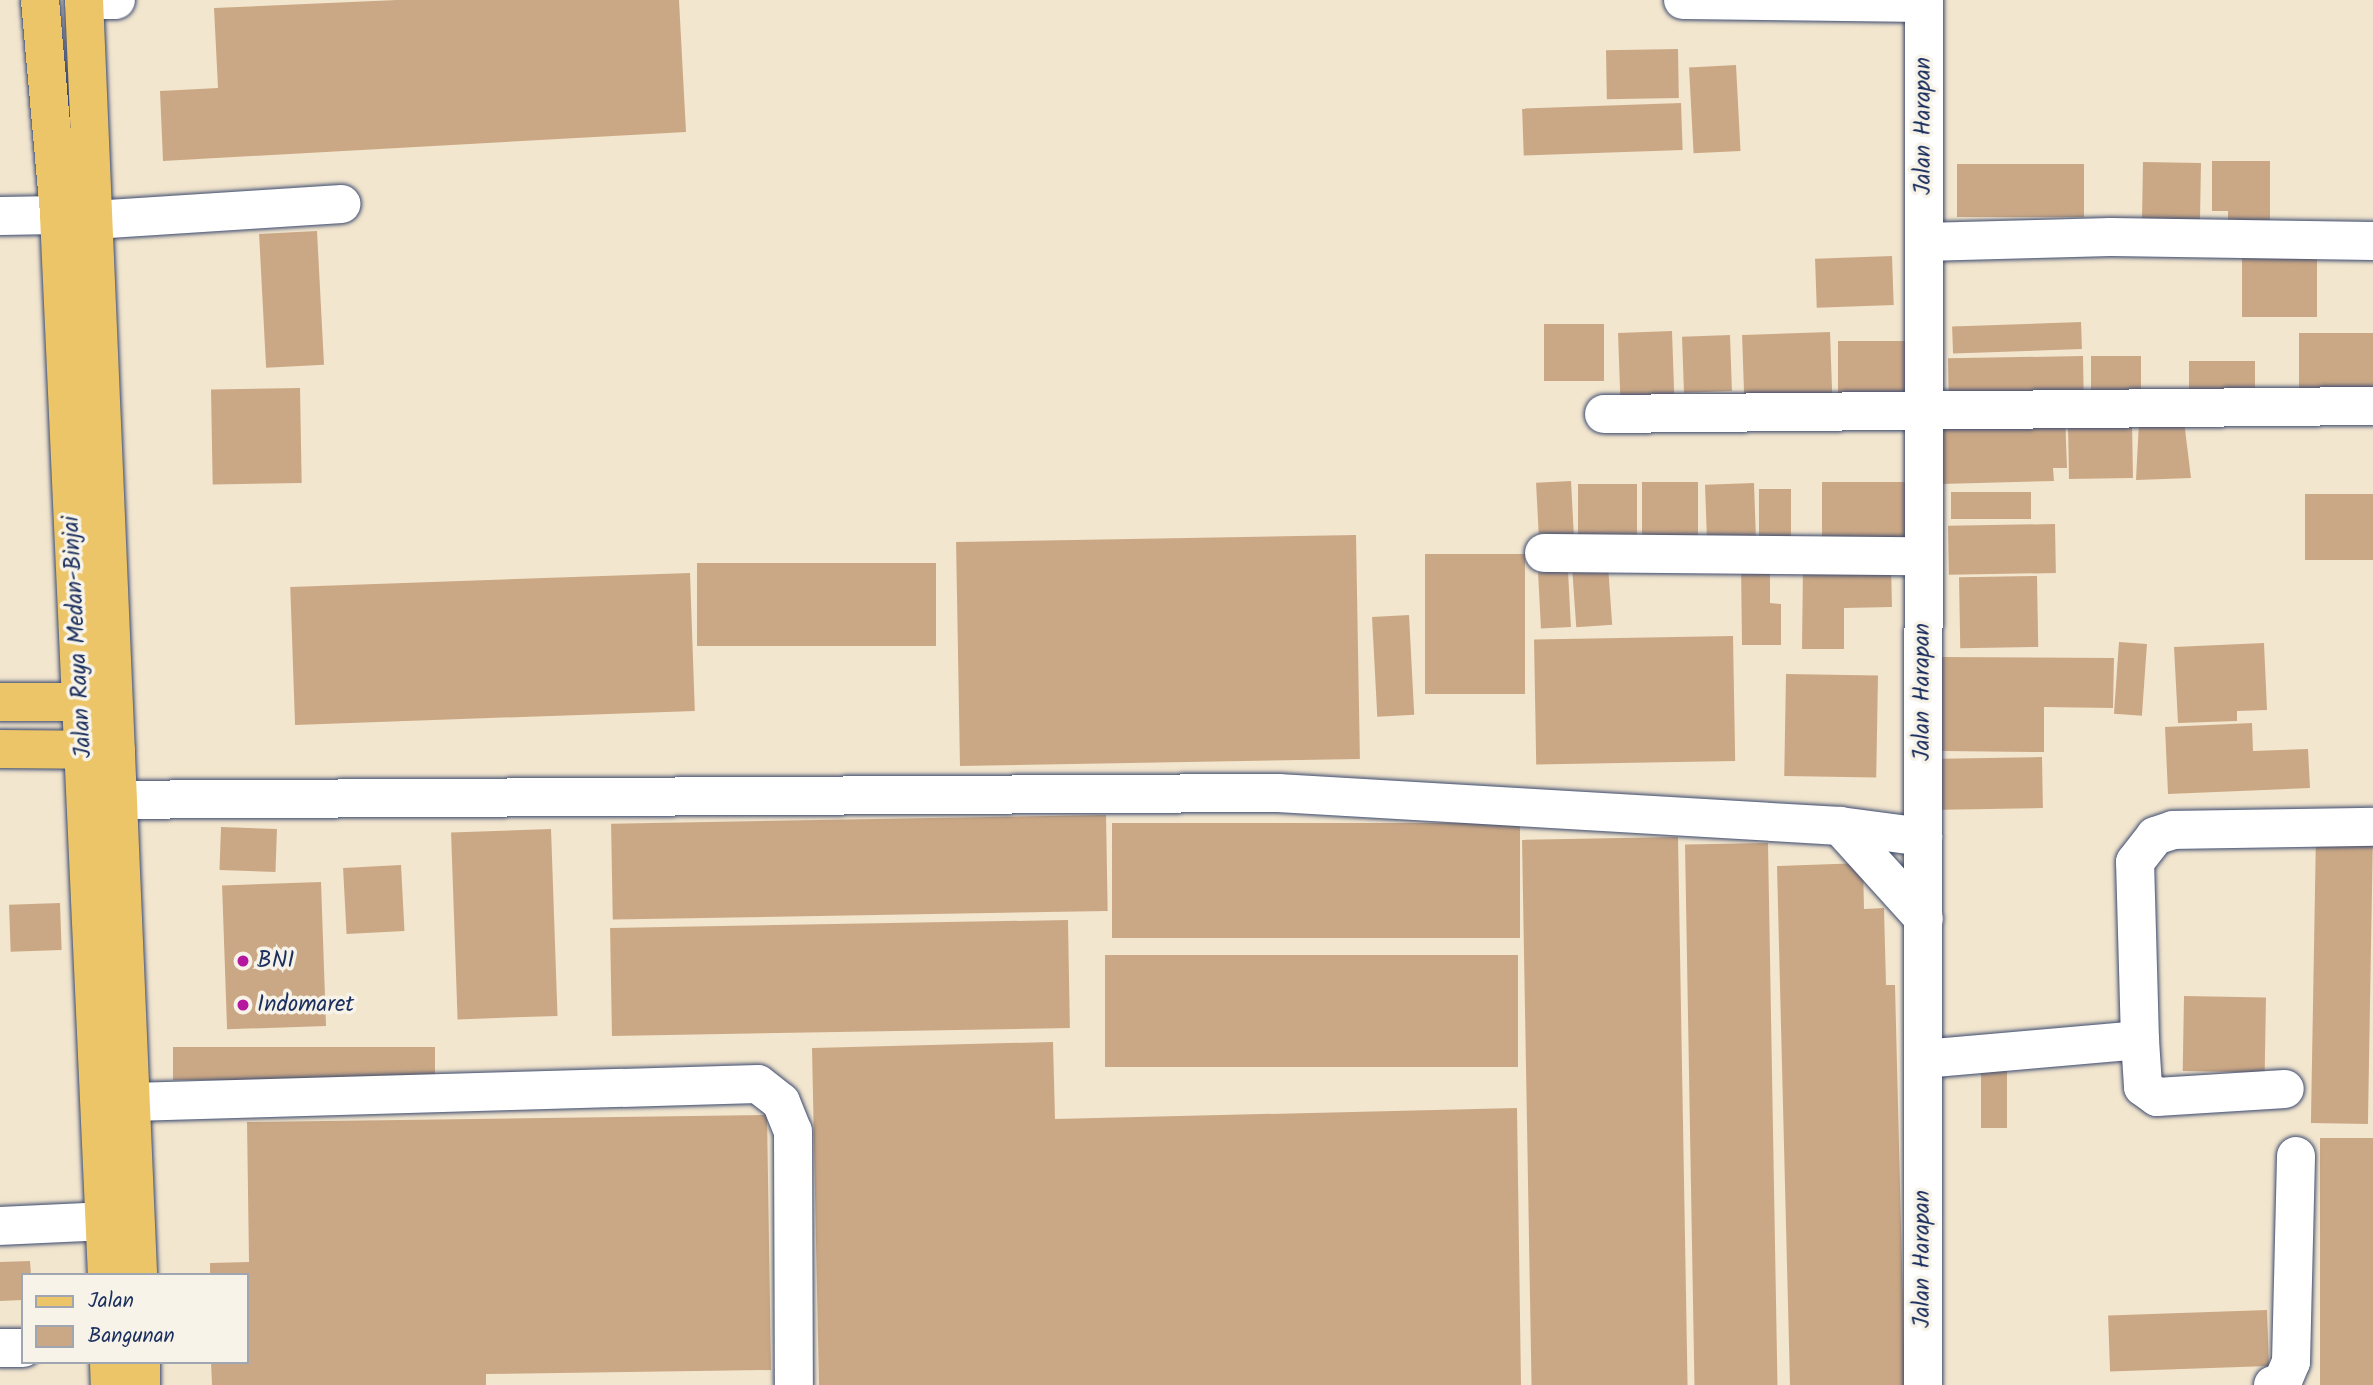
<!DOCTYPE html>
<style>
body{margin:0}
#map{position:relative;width:2373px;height:1385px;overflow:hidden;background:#f3e6ce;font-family:Kalam,sans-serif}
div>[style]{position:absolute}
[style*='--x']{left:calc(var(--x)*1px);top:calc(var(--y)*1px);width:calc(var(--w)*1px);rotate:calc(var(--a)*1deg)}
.building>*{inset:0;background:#cba885;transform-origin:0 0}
.roads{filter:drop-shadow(0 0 2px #3b4a6f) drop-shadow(0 0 2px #3b4a6f)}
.minor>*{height:38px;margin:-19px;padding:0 19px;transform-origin:19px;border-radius:19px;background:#fff}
.major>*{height:38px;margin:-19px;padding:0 19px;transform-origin:19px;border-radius:19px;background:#edc569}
.highway>*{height:38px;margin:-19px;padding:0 19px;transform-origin:19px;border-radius:19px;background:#edc569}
.dots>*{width:19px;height:19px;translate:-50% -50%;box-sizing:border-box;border:4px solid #f7f3e8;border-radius:50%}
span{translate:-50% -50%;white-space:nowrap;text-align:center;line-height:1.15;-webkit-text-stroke:7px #f7f3e8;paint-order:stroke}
.street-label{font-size:23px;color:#1b2f5e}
.poi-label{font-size:23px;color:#1b2f5e}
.left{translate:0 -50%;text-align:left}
.legend{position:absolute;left:21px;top:1273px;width:228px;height:91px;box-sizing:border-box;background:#f7f3e8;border:2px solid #9fa5b1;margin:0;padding:9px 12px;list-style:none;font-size:21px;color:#1b2f5e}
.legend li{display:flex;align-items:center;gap:14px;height:35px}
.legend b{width:35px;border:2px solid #9fa5b1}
</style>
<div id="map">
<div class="building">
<div style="clip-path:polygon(397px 0,679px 0,686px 132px,163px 161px,160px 91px,218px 88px,214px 8px)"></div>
<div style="left:1678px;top:49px;width:49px;height:72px;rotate:89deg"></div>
<div style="left:1736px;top:65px;width:86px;height:47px;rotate:87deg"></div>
<div style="left:1681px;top:103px;width:47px;height:159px;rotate:88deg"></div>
<div style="clip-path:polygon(2212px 161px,2270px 161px,2270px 230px,2228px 231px,2228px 211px,2212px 211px)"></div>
<div style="left:2143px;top:162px;width:58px;height:66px;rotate:1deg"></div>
<div style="left:2084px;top:164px;width:53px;height:127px;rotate:90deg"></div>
<div style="left:317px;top:231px;width:134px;height:58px;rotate:87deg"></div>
<div style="left:1892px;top:256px;width:49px;height:77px;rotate:88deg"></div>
<div style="left:2242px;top:257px;width:75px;height:60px"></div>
<div style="left:2081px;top:322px;width:27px;height:129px;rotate:88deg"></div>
<div style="left:1544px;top:324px;width:60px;height:57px"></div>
<div style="left:1672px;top:331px;width:63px;height:54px;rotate:88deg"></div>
<div style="left:1830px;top:332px;width:61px;height:88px;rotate:88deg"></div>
<div style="left:2373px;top:333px;width:56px;height:74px;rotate:90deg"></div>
<div style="left:1730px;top:335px;width:56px;height:48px;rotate:88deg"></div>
<div style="left:1838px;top:341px;width:76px;height:53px"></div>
<div style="left:2083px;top:356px;width:41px;height:135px;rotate:89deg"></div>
<div style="left:2091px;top:356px;width:50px;height:40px"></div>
<div style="left:2189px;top:361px;width:66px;height:38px"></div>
<div style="left:300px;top:388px;width:95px;height:89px;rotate:89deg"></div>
<div style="clip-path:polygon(2065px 414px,2067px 468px,2053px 468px,2054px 481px,1941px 484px,1940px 417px)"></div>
<div style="clip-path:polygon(2184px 421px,2191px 478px,2136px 480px,2139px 422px)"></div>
<div style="left:2132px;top:422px;width:56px;height:64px;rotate:89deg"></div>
<div style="left:1571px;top:481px;width:59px;height:35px;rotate:87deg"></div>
<div style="left:1642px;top:482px;width:56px;height:59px"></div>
<div style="left:1905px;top:482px;width:65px;height:83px;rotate:90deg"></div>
<div style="left:1754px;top:483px;width:64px;height:49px;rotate:88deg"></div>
<div style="left:1578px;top:484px;width:59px;height:57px"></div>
<div style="left:1759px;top:489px;width:32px;height:58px"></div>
<div style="left:2031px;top:492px;width:27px;height:80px;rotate:90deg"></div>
<div style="left:2373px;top:494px;width:66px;height:68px;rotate:90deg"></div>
<div style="left:2055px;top:524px;width:49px;height:107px;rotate:89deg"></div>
<div style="left:1356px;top:535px;width:224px;height:400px;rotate:89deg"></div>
<div style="left:1425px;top:554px;width:100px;height:140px"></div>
<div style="left:697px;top:563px;width:239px;height:83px"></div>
<div style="clip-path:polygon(1891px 564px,1892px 607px,1844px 608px,1844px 649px,1802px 649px,1803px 565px)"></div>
<div style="left:1608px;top:565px;width:60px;height:36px;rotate:86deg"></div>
<div style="clip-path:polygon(1741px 565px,1770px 565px,1770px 603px,1781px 604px,1781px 645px,1742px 645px)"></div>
<div style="left:1568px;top:571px;width:56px;height:30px;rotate:87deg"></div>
<div style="left:690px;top:573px;width:138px;height:400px;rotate:88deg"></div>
<div style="left:2037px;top:576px;width:71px;height:78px;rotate:89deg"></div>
<div style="left:1409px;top:615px;width:100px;height:37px;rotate:87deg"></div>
<div style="left:1733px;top:636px;width:125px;height:199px;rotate:89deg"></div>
<div style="left:2119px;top:642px;width:28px;height:72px;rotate:4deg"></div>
<div style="clip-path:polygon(2264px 643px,2267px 710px,2237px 711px,2237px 721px,2178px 723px,2174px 647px)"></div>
<div style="clip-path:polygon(1941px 657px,2114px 658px,2113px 708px,2044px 707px,2044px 752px,1941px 751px)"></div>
<div style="left:1786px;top:674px;width:92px;height:102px;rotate:1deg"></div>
<div style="clip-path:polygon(2252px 723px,2253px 751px,2308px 749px,2310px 788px,2168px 794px,2165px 727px)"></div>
<div style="left:2042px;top:757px;width:51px;height:101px;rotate:89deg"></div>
<div style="left:1106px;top:815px;width:96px;height:495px;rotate:89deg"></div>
<div style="left:1520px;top:823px;width:115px;height:408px;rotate:90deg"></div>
<div style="left:221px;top:827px;width:56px;height:43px;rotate:2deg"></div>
<div style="left:551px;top:829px;width:187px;height:100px;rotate:88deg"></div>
<div style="left:2316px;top:832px;width:57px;height:291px;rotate:1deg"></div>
<div style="left:1678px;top:837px;width:548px;height:156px;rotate:89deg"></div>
<div style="left:1768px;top:843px;width:542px;height:83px;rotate:89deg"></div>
<div style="clip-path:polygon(1863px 863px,1864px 909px,1884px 908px,1886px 985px,1895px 985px,1905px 1385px,1790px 1385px,1777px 866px)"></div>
<div style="left:401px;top:865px;width:66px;height:58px;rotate:87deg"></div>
<div style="left:321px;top:882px;width:144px;height:99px;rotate:88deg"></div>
<div style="left:60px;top:903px;width:47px;height:51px;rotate:88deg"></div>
<div style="left:1068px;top:920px;width:108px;height:458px;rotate:89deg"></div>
<div style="left:1518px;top:955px;width:112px;height:413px;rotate:90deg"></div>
<div style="left:2184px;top:996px;width:82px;height:75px;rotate:1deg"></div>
<div style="clip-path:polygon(1053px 1042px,1055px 1119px,1517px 1108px,1521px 1385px,819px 1385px,812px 1048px)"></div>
<div style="left:173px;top:1047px;width:262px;height:33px"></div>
<div style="left:2007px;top:1070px;width:58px;height:26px;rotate:90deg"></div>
<div style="clip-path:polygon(767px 1115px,771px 1370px,486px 1374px,486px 1385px,212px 1385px,211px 1362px,247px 1362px,247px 1275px,210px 1275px,210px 1263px,249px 1262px,247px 1122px)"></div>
<div style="left:2373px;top:1138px;width:247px;height:53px;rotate:90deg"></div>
<div style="clip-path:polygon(30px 1261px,31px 1275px,23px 1275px,23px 1300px,0 1301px,0 1262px)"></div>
<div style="left:2267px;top:1310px;width:56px;height:159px;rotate:88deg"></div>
</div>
<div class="roads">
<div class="minor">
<div style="--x:1683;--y:0;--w:241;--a:0.7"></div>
<div style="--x:84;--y:1;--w:32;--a:-2"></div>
<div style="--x:0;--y:216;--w:59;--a:-1"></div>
<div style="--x:93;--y:220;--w:249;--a:-3.7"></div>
<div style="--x:1924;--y:242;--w:187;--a:-1.5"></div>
<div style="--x:2111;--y:237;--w:262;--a:0.9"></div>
<div style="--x:1604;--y:414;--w:769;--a:-0.6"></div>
<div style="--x:1544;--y:553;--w:380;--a:0.5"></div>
<div style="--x:86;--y:800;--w:1192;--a:-0.34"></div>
<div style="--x:1278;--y:793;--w:563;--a:3.36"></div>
<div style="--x:1840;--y:826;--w:84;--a:7.5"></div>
<div style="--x:1840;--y:826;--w:125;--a:47.9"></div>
<div style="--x:2140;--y:1040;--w:47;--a:86.3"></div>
<div style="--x:2143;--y:1087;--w:17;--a:36"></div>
<div style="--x:2157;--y:1097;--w:128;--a:-3.6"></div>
<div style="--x:1923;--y:1059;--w:218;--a:-5"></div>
<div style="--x:2140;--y:1040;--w:178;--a:-91.6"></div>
<div style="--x:2135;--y:862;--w:33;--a:-52"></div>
<div style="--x:2155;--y:836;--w:19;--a:-18"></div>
<div style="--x:2173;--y:830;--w:200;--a:-0.9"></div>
<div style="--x:132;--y:1102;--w:626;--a:-1.65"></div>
<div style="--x:758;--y:1084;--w:29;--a:38"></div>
<div style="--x:781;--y:1102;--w:31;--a:68"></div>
<div style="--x:793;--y:1131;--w:254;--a:89.8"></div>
<div style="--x:0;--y:1226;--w:105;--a:-2.7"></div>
<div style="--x:0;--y:1348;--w:23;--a:0"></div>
<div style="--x:1923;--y:1385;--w:1385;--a:-89.96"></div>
<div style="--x:2273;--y:1385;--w:9;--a:-13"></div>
<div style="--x:2282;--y:1383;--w:23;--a:-67"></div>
<div style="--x:2291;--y:1362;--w:206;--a:-88.6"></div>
</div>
<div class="major">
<div style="--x:0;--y:702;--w:113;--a:0"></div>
<div style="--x:0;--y:749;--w:116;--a:0.5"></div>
</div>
<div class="highway">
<div style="--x:40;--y:0;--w:216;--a:84.9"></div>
<div style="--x:59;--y:215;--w:1061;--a:87.41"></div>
<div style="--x:84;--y:0;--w:1276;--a:87.57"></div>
<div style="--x:109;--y:1362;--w:23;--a:88"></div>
<div style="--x:141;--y:1362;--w:23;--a:90"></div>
</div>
</div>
<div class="dots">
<div style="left:243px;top:961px;background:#b5179e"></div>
<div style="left:243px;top:1005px;background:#b5179e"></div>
</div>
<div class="street-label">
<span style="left:1924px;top:126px;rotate:-90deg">Jalan Harapan</span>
<span style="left:78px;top:637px;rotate:-93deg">Jalan Raya Medan-Binjai</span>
<span style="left:1923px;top:692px;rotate:-90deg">Jalan Harapan</span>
<span style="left:1923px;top:1259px;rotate:-90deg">Jalan Harapan</span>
</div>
<div class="poi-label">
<span class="left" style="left:257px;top:961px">BNI</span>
<span class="left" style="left:257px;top:1005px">Indomaret</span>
</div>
<ul class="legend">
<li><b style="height:9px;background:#edc569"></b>Jalan</li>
<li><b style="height:19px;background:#cba885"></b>Bangunan</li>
</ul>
</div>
